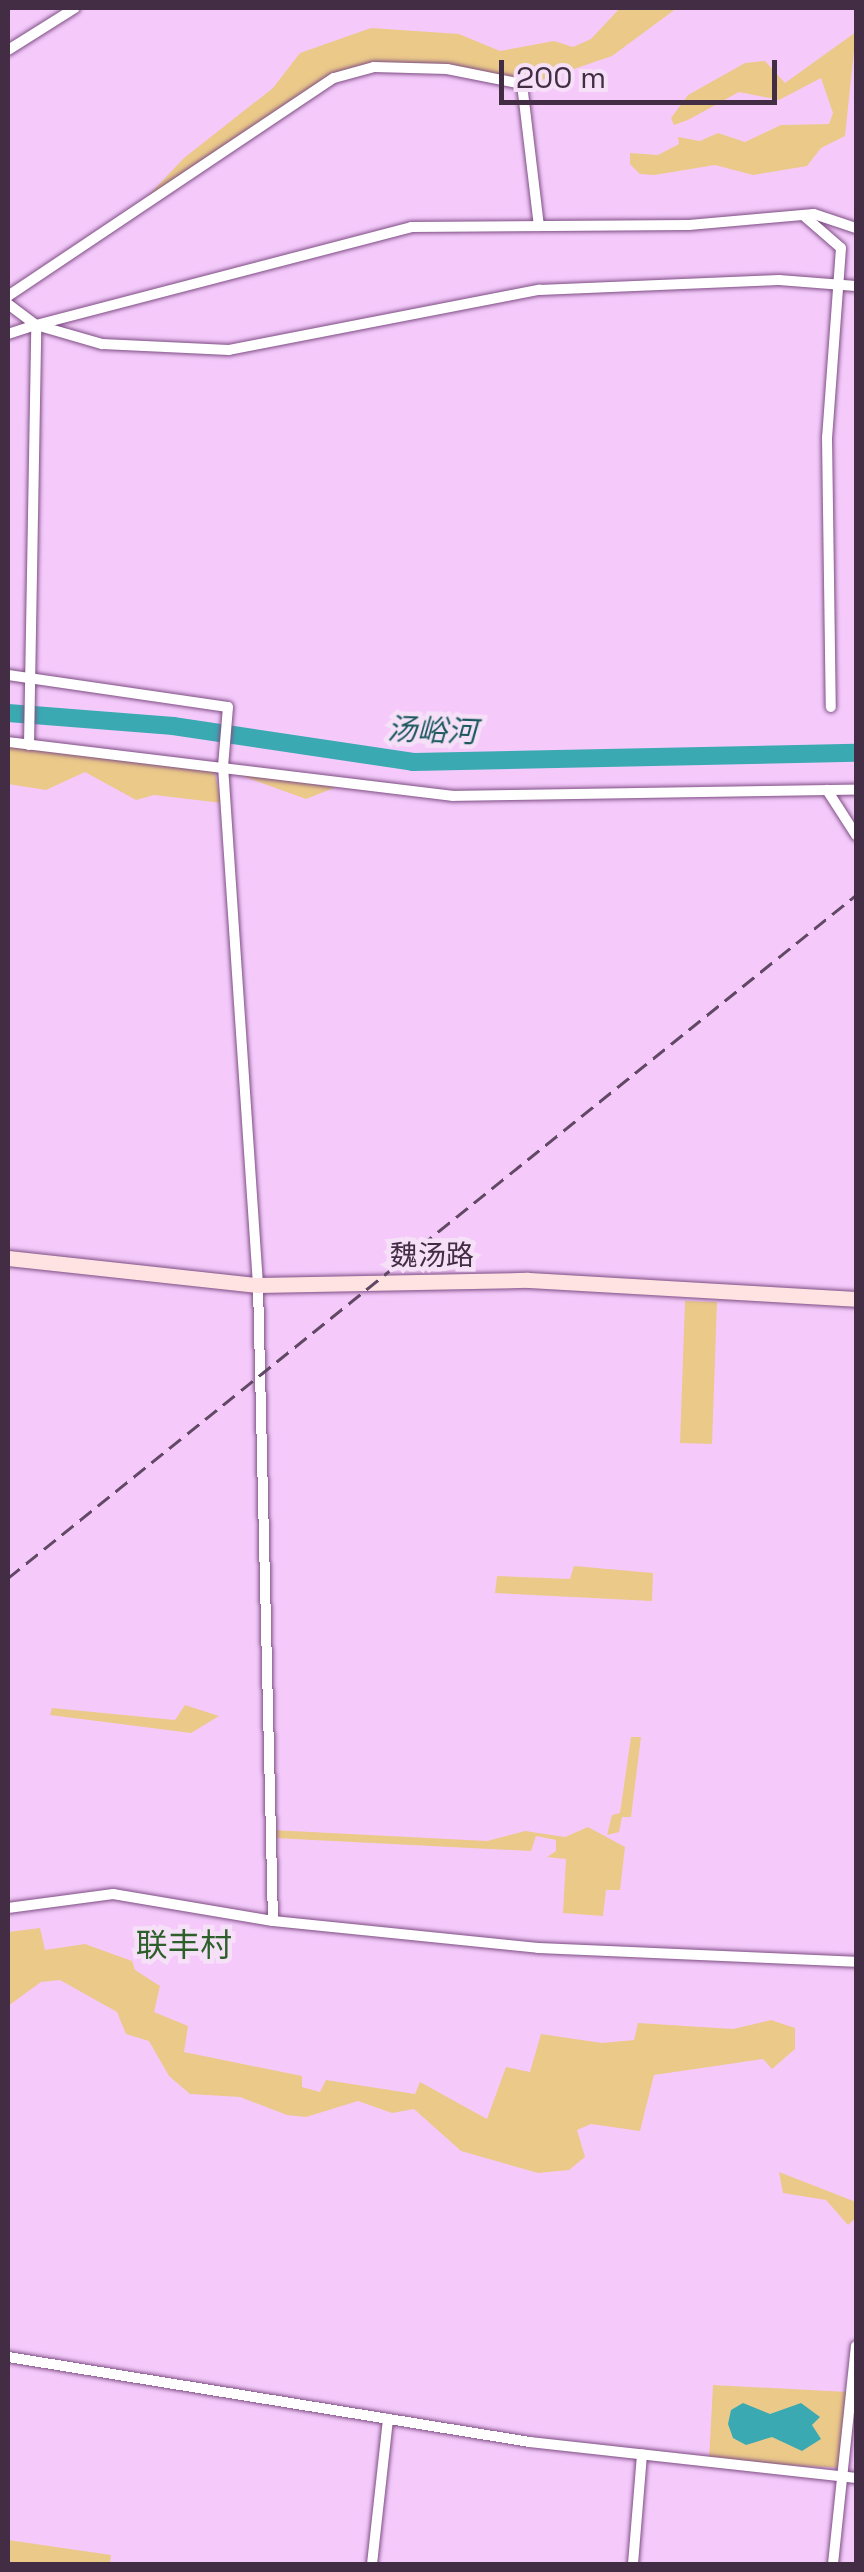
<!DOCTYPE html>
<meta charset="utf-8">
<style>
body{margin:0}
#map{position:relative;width:864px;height:2572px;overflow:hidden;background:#f5cafb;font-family:"Space Grotesk","Noto Sans SC",sans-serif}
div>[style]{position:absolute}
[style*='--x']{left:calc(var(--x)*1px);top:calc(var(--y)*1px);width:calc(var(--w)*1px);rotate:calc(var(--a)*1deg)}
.green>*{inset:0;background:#ebc989;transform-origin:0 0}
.water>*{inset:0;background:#3aa9b2}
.river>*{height:18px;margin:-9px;padding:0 9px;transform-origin:9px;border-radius:9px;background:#3aa9b2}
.roads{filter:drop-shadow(0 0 2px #7e4e84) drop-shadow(0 0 2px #7e4e84)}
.street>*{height:10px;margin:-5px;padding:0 5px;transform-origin:5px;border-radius:5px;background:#fff}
.secondary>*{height:15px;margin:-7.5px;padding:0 7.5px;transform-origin:7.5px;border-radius:7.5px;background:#fee3e2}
.rail>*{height:2.5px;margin-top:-1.25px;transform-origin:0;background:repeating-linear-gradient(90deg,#614864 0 15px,transparent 0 23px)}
span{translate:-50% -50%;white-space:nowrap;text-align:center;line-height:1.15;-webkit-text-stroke:9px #f6e0f8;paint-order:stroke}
.street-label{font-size:28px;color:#422d45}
.water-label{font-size:30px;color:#1a585d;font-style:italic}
.quarter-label{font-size:32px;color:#2c5f29}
.frame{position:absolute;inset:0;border:10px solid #422d45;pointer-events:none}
.scale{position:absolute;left:499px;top:60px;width:278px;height:45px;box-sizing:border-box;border:5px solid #422d45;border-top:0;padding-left:12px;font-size:30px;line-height:35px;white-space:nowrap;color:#422d45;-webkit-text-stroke:8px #f6e0f8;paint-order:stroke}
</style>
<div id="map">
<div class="green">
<div style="clip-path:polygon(620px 8px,677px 8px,612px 56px,527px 85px,421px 63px,357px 68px,144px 200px,184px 158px,273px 88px,300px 53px,371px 28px,459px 34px,500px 51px,554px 41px,573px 47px,591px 39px)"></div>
<div style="clip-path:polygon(856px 32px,845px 136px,821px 148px,807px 166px,753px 175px,715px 165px,654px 175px,640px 174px,630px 164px,630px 153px,658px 155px,679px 144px,678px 137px,700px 141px,718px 133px,745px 142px,781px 125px,829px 124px,833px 113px,821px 78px,779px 100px,739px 92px,688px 120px,674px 125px,671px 118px,688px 95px,745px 63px,765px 61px,785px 83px)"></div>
<div style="clip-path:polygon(8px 745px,214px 771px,222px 803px,154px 795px,136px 800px,85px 772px,46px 790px,8px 784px)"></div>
<div style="clip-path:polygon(237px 774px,336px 787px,339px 786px,306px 799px)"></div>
<div style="left:685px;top:1301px;width:32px;height:142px;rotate:2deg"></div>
<div style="clip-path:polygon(574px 1566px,653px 1573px,652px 1601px,495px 1593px,497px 1576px,570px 1579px)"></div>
<div style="clip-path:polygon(185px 1705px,219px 1716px,191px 1733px,50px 1715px,52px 1708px,175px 1720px)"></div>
<div style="clip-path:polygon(631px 1737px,641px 1737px,631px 1817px,622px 1817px,619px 1832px,607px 1835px,612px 1815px,620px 1813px)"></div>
<div style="clip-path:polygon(588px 1827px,625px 1847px,620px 1890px,606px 1890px,603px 1916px,563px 1913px,566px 1859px,547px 1857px,556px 1851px,556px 1840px,536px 1836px,531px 1851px,274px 1838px,272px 1830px,487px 1841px,525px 1831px,565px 1837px)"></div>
<div style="clip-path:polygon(40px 1928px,45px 1950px,85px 1944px,132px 1961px,135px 1970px,160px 1986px,154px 2012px,188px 2026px,184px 2052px,302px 2076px,302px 2087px,320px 2092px,326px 2080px,415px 2094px,420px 2082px,487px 2119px,506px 2067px,530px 2072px,541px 2034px,602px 2043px,634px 2040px,638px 2023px,733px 2029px,771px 2020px,795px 2028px,795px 2049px,772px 2069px,763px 2059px,654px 2075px,640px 2131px,591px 2124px,577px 2130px,585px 2157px,569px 2170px,538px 2173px,461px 2151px,414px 2109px,392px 2113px,358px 2101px,306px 2117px,287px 2115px,240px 2097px,190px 2094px,169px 2076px,149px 2041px,126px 2034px,117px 2012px,60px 1980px,41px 1982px,8px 2006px,8px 1932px)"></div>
<div style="clip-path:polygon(779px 2172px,856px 2202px,856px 2218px,848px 2225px,826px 2200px,783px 2193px)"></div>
<div style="left:713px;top:2385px;width:135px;height:76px;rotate:3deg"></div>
<div style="clip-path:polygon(8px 2540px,111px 2555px,110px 2564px,8px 2564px)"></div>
</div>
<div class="water">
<div style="clip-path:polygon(743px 2403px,770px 2414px,801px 2403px,820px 2417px,812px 2425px,821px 2439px,802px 2451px,772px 2437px,746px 2445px,733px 2438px,728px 2424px,731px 2410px)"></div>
</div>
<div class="river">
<div style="--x:8;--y:713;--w:166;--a:4.5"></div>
<div style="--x:173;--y:726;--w:243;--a:8.5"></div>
<div style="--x:413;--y:762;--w:443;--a:-1.2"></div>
</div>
<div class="roads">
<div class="street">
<div style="--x:8;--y:50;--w:79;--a:-32.1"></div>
<div style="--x:803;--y:215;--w:50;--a:41"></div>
<div style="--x:841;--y:248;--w:190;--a:94.2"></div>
<div style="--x:827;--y:437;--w:270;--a:89.2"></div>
<div style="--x:8;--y:296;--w:392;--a:-33.8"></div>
<div style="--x:334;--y:78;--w:41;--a:-15.4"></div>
<div style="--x:374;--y:67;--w:73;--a:1.6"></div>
<div style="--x:447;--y:69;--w:76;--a:11.3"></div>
<div style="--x:522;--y:84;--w:143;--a:83.2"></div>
<div style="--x:8;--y:304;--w:35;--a:37"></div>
<div style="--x:36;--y:325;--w:388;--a:-14.6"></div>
<div style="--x:411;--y:227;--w:278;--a:-0.4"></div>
<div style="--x:689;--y:225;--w:125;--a:-5"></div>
<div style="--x:814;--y:214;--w:44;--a:18.4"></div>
<div style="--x:8;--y:334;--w:29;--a:-18"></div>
<div style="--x:36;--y:325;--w:69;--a:16.1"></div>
<div style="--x:102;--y:344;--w:127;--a:2.7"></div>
<div style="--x:229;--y:350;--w:316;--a:-11"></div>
<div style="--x:539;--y:290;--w:240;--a:-2.4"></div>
<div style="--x:779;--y:280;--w:77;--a:4.5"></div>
<div style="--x:8;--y:675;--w:222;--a:8.3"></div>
<div style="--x:228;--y:707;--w:59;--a:94.8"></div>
<div style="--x:223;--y:766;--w:520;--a:86.14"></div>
<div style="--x:258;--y:1285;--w:636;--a:88.65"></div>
<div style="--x:8;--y:742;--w:448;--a:6.9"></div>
<div style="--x:453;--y:796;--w:403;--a:-0.9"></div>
<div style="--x:29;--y:745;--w:420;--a:-89"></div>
<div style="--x:827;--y:790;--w:54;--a:57.2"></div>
<div style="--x:8;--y:1908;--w:106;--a:-7.6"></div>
<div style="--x:113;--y:1894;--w:162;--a:9.6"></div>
<div style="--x:273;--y:1921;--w:266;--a:5.8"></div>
<div style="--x:538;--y:1948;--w:318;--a:2.5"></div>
<div style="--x:8;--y:2357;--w:529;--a:9.25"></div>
<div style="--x:530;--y:2442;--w:328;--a:6.3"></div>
<div style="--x:372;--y:2564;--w:146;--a:-83.7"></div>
<div style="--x:633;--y:2564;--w:110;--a:-85.3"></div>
<div style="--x:833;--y:2564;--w:219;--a:-84"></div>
</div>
<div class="secondary">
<div style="--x:8;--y:1258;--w:251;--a:6.2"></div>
<div style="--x:258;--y:1285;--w:270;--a:-1.1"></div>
<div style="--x:528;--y:1280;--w:329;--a:3.3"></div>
</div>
</div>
<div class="rail">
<div style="--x:8;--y:1578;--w:1089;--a:-38.85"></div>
</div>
<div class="street-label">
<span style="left:432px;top:1255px">魏汤路</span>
</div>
<div class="water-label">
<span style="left:432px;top:731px;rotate:2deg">汤峪河</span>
</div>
<div class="quarter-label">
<span style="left:184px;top:1945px">联丰村</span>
</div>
<div class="frame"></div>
<div class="scale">200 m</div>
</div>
